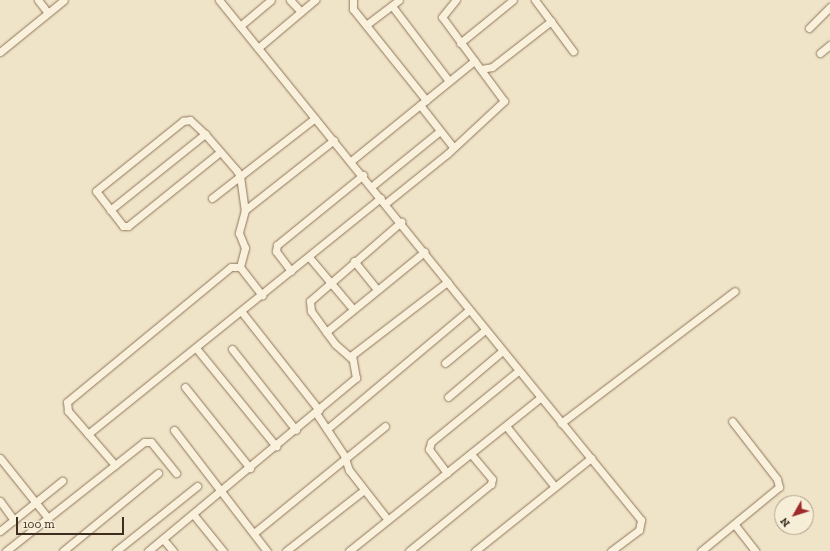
<!DOCTYPE html>
<style>
body{margin:0}
#map{position:relative;width:830px;height:551px;overflow:hidden;background:#f0e4c8;font-family:"Zilla Slab",serif}
div>[style]{position:absolute}
[style*='--x']{left:calc(var(--x)*1px);top:calc(var(--y)*1px);width:calc(var(--w)*1px);rotate:calc(var(--a)*1deg)}
.roads{filter:drop-shadow(0 0 1px #8d765c) drop-shadow(0 0 1px #8d765c)}
.street>*{height:7px;margin:-3.5px;padding:0 3.5px;transform-origin:3.5px;border-radius:3.5px;background:#faf1dc}
span{translate:-50% -50%;white-space:nowrap;text-align:center;line-height:1.15;-webkit-text-stroke:3.5px #f7eed8;paint-order:stroke}
.north{position:absolute;left:774px;top:495px;width:40px;height:40px;box-sizing:border-box;background:#f7eed8;border:1px solid #ada18e;border-radius:50%;rotate:231deg;font-size:11px;font-weight:700;line-height:16px;text-align:center;color:#3d2e20}
.north::after{content:'';display:block;margin:auto;width:14px;height:18px;background:#9e2a2b;clip-path:polygon(50% 0,100% 100%,50% 72%,0 100%)}
.scale{position:absolute;left:16px;top:517px;width:108px;height:18px;box-sizing:border-box;border:2px solid #3d2e20;border-top:0;padding-left:5px;font-size:12px;line-height:14px;white-space:nowrap;color:#3d2e20;-webkit-text-stroke:3px #f7eed8;paint-order:stroke}
</style>
<div id="map">
<div class="roads">
<div class="street">
<div style="--x:38;--y:0;--w:16;--a:52"></div>
<div style="--x:219;--y:0;--w:363;--a:51"></div>
<div style="--x:290;--y:0;--w:16;--a:47"></div>
<div style="--x:353;--y:0;--w:9;--a:90"></div>
<div style="--x:353;--y:9;--w:117;--a:51.3"></div>
<div style="--x:535;--y:0;--w:64;--a:53.3"></div>
<div style="--x:392;--y:6;--w:94;--a:52.8"></div>
<div style="--x:366;--y:25;--w:41;--a:-37.1"></div>
<div style="--x:240;--y:26;--w:40;--a:-40"></div>
<div style="--x:809;--y:28;--w:30;--a:-45"></div>
<div style="--x:460;--y:43;--w:68;--a:-39.1"></div>
<div style="--x:258;--y:48;--w:75;--a:-40.1"></div>
<div style="--x:0;--y:52;--w:82;--a:-39.1"></div>
<div style="--x:820;--y:53;--w:13;--a:-39"></div>
<div style="--x:481;--y:69;--w:11;--a:-10"></div>
<div style="--x:492;--y:67;--w:75;--a:-37.9"></div>
<div style="--x:420;--y:105;--w:53;--a:51.8"></div>
<div style="--x:220;--y:152;--w:118;--a:141.2"></div>
<div style="--x:128;--y:226;--w:5;--a:180"></div>
<div style="--x:123;--y:226;--w:44;--a:-127.6"></div>
<div style="--x:96;--y:191;--w:112;--a:-38.8"></div>
<div style="--x:183;--y:121;--w:7;--a:-8"></div>
<div style="--x:190;--y:120;--w:21;--a:43"></div>
<div style="--x:205;--y:134;--w:49;--a:49.1"></div>
<div style="--x:237;--y:171;--w:6;--a:59"></div>
<div style="--x:240;--y:176;--w:34;--a:82"></div>
<div style="--x:245;--y:210;--w:24;--a:105"></div>
<div style="--x:239;--y:233;--w:16;--a:68"></div>
<div style="--x:245;--y:248;--w:20;--a:105"></div>
<div style="--x:351;--y:161;--w:159;--a:-39.1"></div>
<div style="--x:372;--y:186;--w:87;--a:-39"></div>
<div style="--x:212;--y:198;--w:130;--a:-37.8"></div>
<div style="--x:386;--y:203;--w:78;--a:-38.8"></div>
<div style="--x:447;--y:154;--w:78;--a:-42.9"></div>
<div style="--x:504;--y:101;--w:104;--a:-126.4"></div>
<div style="--x:442;--y:17;--w:22;--a:-51"></div>
<div style="--x:110;--y:210;--w:122;--a:-38.7"></div>
<div style="--x:245;--y:210;--w:113;--a:-38.2"></div>
<div style="--x:309;--y:257;--w:68;--a:49.8"></div>
<div style="--x:354;--y:261;--w:36;--a:51"></div>
<div style="--x:291;--y:271;--w:25;--a:-127"></div>
<div style="--x:276;--y:251;--w:6;--a:-81"></div>
<div style="--x:277;--y:245;--w:111;--a:-39.1"></div>
<div style="--x:241;--y:311;--w:126;--a:51.8"></div>
<div style="--x:326;--y:332;--w:127;--a:-39.2"></div>
<div style="--x:196;--y:348;--w:127;--a:50.8"></div>
<div style="--x:232;--y:349;--w:103;--a:51.7"></div>
<div style="--x:351;--y:358;--w:21;--a:-139"></div>
<div style="--x:335;--y:344;--w:41;--a:-126"></div>
<div style="--x:311;--y:311;--w:10;--a:-96"></div>
<div style="--x:310;--y:301;--w:121;--a:-41"></div>
<div style="--x:445;--y:363;--w:52;--a:-39.5"></div>
<div style="--x:185;--y:387;--w:104;--a:51.3"></div>
<div style="--x:448;--y:397;--w:70;--a:-40.3"></div>
<div style="--x:316;--y:413;--w:50;--a:56.3"></div>
<div style="--x:344;--y:455;--w:16;--a:72"></div>
<div style="--x:349;--y:470;--w:63;--a:52"></div>
<div style="--x:561;--y:423;--w:218;--a:-37.2"></div>
<div style="--x:506;--y:426;--w:78;--a:51.2"></div>
<div style="--x:327;--y:429;--w:185;--a:-40"></div>
<div style="--x:174;--y:430;--w:153;--a:52.5"></div>
<div style="--x:88;--y:434;--w:376;--a:-38.9"></div>
<div style="--x:0;--y:458;--w:77;--a:51.3"></div>
<div style="--x:115;--y:465;--w:72;--a:-131"></div>
<div style="--x:68;--y:411;--w:9;--a:-96"></div>
<div style="--x:67;--y:402;--w:212;--a:-39.5"></div>
<div style="--x:231;--y:267;--w:9;--a:0"></div>
<div style="--x:240;--y:267;--w:36;--a:52"></div>
<div style="--x:447;--y:473;--w:30;--a:-127"></div>
<div style="--x:429;--y:449;--w:7;--a:-74"></div>
<div style="--x:431;--y:442;--w:112;--a:-39.2"></div>
<div style="--x:0;--y:501;--w:24;--a:54"></div>
<div style="--x:193;--y:514;--w:48;--a:51"></div>
<div style="--x:735;--y:525;--w:33;--a:52"></div>
<div style="--x:0;--y:531;--w:80;--a:-38.9"></div>
<div style="--x:254;--y:533;--w:169;--a:-39.2"></div>
<div style="--x:163;--y:539;--w:16;--a:50"></div>
<div style="--x:6;--y:551;--w:176;--a:-38.3"></div>
<div style="--x:144;--y:442;--w:7;--a:0"></div>
<div style="--x:151;--y:442;--w:40;--a:51"></div>
<div style="--x:63;--y:551;--w:123;--a:-39.4"></div>
<div style="--x:116;--y:551;--w:104;--a:-38.7"></div>
<div style="--x:148;--y:551;--w:271;--a:-39.8"></div>
<div style="--x:356;--y:378;--w:23;--a:-100"></div>
<div style="--x:352;--y:355;--w:120;--a:-37.5"></div>
<div style="--x:447;--y:282;--w:307;--a:50.8"></div>
<div style="--x:641;--y:520;--w:10;--a:101"></div>
<div style="--x:639;--y:530;--w:35;--a:143"></div>
<div style="--x:286;--y:551;--w:99;--a:-38"></div>
<div style="--x:349;--y:551;--w:245;--a:-38.7"></div>
<div style="--x:409;--y:551;--w:106;--a:-39.3"></div>
<div style="--x:491;--y:484;--w:5;--a:-79"></div>
<div style="--x:492;--y:479;--w:33;--a:-130"></div>
<div style="--x:475;--y:551;--w:149;--a:-38.7"></div>
<div style="--x:701;--y:551;--w:101;--a:-39.4"></div>
<div style="--x:779;--y:487;--w:8;--a:-104"></div>
<div style="--x:777;--y:479;--w:73;--a:-127.8"></div>
</div>
</div>
<div class="north">N</div>
<div class="scale">100 m</div>
</div>
